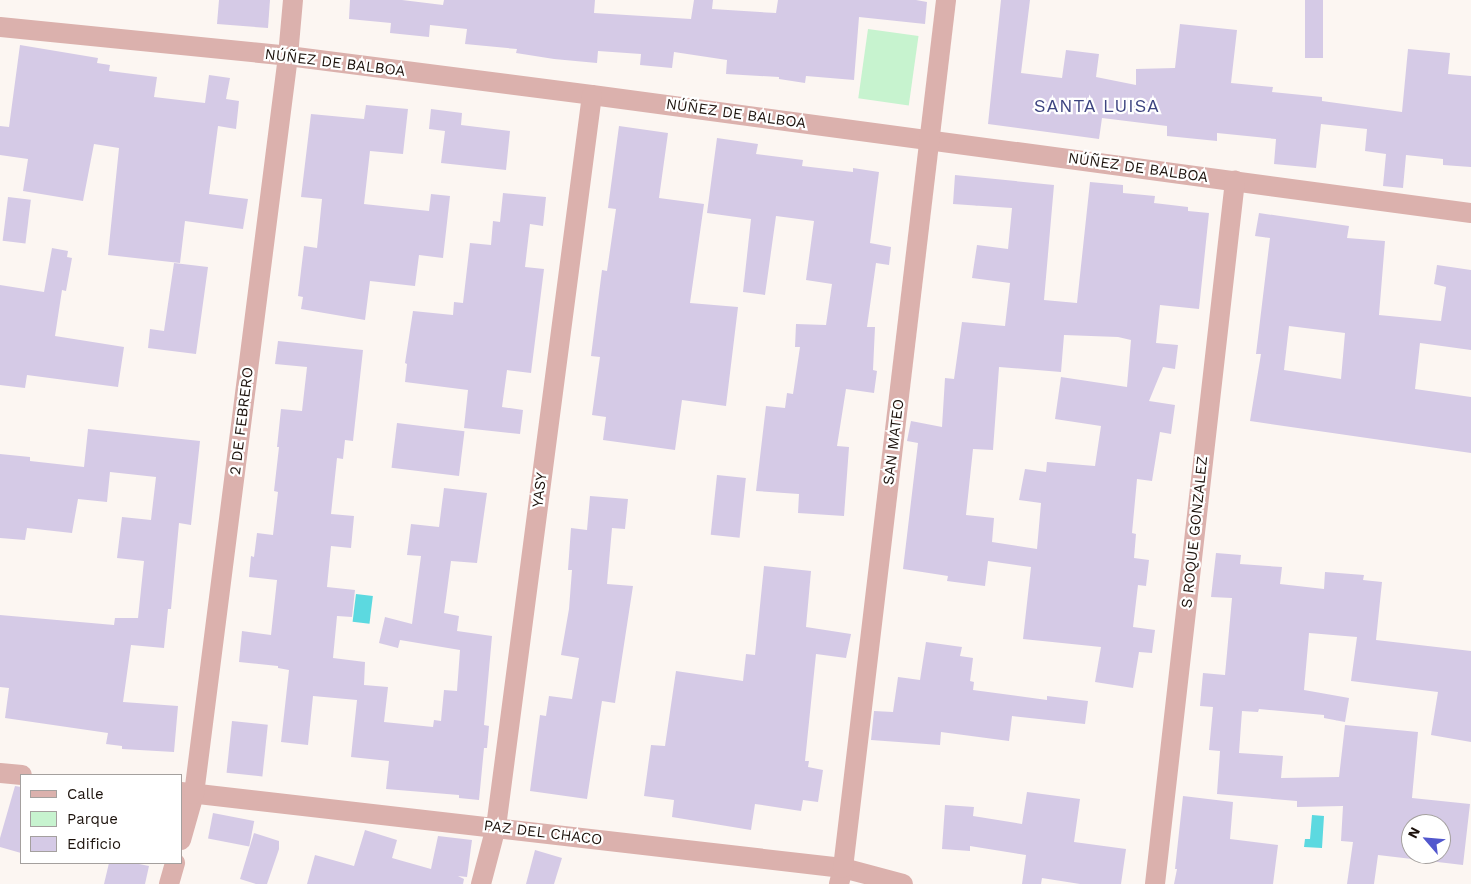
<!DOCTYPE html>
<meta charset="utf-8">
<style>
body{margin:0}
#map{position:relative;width:1471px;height:884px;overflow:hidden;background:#fcf6f2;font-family:"Work Sans",sans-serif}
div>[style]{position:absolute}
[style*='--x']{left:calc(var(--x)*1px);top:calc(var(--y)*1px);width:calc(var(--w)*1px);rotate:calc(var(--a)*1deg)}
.green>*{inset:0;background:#c7f3cf;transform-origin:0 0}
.water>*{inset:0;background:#5cd9e0;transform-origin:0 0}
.building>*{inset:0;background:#d5cae6;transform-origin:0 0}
.street>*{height:20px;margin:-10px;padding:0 10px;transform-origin:10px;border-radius:10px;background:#dbb1ad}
span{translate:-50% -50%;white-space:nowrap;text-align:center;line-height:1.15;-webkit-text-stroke:4.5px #fff;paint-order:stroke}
.street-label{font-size:15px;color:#1c120c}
.quarter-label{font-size:18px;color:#3d4480;letter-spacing:1px}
.legend{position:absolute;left:20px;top:774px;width:162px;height:90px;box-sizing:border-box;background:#fff;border:1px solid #a4a09e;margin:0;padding:6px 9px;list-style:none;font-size:15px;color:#1c120c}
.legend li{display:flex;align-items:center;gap:10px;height:25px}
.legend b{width:25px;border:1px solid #a4a09e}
.north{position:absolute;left:1401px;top:814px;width:50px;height:50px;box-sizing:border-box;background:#fff;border:1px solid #a4a09e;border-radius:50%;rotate:297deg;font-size:14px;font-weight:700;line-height:20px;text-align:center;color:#1c120c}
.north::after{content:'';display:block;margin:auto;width:18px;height:22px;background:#5257cd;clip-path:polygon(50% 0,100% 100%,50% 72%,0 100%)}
</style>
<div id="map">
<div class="green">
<div style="left:868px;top:29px;width:51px;height:70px;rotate:8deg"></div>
</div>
<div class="water">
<div style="left:356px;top:594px;width:17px;height:28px;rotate:7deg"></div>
<div style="clip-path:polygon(1312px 815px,1324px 816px,1322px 848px,1304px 847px,1305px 839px,1310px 839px)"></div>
</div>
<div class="building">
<div style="clip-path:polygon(219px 0,270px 0,268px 28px,217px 24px)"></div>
<div style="clip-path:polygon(350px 0,402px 0,443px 5px,444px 0,595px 0,594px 13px,691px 19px,694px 0,713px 0,712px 9px,776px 13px,778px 0,916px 0,927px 2px,925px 24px,859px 17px,854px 80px,806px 76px,805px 83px,779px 79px,779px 77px,726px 74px,727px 60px,674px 52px,672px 68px,640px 65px,641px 54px,598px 51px,597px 63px,554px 59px,516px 53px,517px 49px,465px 44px,467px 29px,430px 25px,429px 37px,390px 33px,391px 23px,349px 19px)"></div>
<div style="clip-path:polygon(1001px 0,1030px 0,1021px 73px,1062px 78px,1066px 50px,1099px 54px,1096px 77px,1136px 85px,1136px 69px,1175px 68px,1180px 24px,1237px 30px,1231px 83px,1273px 87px,1272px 92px,1322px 97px,1322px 101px,1402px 112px,1408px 49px,1450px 53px,1448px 74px,1471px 76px,1471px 167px,1443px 165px,1443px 159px,1406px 155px,1403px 188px,1383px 186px,1386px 154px,1365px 151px,1367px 129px,1321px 124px,1316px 168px,1274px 164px,1276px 139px,1217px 133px,1217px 141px,1167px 136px,1167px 126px,1102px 118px,1099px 139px,988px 124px)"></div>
<div style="left:1305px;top:0;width:18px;height:58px"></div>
<div style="clip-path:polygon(20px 45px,98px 58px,97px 63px,110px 65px,109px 71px,157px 77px,154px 97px,205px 103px,209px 75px,230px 78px,226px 99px,239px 101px,236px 129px,218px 126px,209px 194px,248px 199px,243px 229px,185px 221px,180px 263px,108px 255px,119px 148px,94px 144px,83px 201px,23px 191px,28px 159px,0 155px,0 126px,9px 127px)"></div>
<div style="clip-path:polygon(366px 105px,408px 109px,403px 154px,370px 151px,364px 204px,429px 211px,431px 194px,450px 196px,443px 258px,419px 255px,415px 286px,370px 281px,365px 320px,301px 309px,303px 297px,298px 296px,304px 246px,317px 248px,322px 199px,301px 197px,311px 114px,364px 119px)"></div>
<div style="clip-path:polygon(431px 109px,462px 113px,461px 125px,510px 131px,506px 170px,441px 163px,445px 131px,429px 129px)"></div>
<div style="clip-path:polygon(619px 126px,668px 133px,659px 198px,704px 204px,690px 303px,738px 307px,726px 406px,682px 400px,675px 450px,603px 440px,606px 417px,592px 415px,600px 357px,591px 356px,602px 270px,607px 271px,616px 209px,608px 208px)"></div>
<div style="clip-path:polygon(717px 138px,758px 144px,756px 154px,803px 160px,802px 166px,853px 172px,853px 168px,879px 172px,870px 243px,891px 247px,889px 265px,876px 263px,867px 327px,875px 327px,873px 370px,877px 371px,874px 393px,846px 389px,837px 446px,849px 447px,844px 516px,798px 513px,799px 494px,756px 491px,766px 406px,785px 408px,787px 393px,793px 394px,800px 347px,795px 347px,796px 324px,826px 325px,832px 284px,806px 280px,814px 221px,776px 216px,765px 295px,743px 292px,751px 219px,707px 213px)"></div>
<div style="clip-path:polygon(evenodd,955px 175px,1054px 185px,1044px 300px,1077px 303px,1090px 182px,1123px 185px,1123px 193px,1155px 196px,1154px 203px,1188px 207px,1188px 211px,1209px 213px,1199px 309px,1160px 305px,1156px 343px,1178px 345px,1175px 369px,1163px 367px,1149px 401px,1175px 405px,1171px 434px,1160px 432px,1152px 481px,1137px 479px,1132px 533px,1136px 534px,1134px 558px,1149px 560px,1146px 586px,1138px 585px,1133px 627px,1155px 630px,1152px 653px,1139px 652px,1133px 688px,1095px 682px,1101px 647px,1023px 639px,1031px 567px,988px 561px,985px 586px,947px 581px,948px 576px,903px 569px,918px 443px,907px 441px,911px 421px,942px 427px,945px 378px,954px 379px,962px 322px,1005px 326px,1010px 283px,972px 278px,977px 245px,1008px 249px,1012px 208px,953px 204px,955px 175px,1064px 335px,1118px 337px,1131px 340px,1127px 387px,1061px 377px,1055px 419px,1101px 426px,1095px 466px,1047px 462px,1046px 472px,1025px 469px,1019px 500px,1041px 503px,1037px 549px,992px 542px,994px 518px,966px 515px,973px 449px,993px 450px,999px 367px,1061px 372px,1064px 335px)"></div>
<div style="clip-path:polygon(503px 193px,546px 197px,543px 226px,530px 224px,525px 267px,544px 269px,531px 373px,507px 370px,502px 407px,523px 410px,520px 434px,464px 428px,468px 390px,405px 382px,407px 364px,405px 363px,413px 311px,453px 315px,454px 302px,463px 303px,470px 243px,491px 245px,493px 221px,500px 222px)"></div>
<div style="left:8px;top:197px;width:23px;height:44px;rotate:7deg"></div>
<div style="clip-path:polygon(evenodd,1259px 213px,1349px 226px,1347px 238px,1385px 241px,1379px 315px,1441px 321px,1446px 287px,1434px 284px,1437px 265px,1471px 270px,1471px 350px,1420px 343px,1415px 389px,1471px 397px,1471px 453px,1250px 421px,1261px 354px,1256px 354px,1270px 238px,1255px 236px,1259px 213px,1289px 326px,1345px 333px,1341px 379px,1284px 370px,1289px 326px)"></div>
<div style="clip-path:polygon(52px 248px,68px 251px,67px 257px,72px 258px,66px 291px,62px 290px,55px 336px,124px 347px,118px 387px,27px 375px,25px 388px,0 385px,0 285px,44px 292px)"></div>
<div style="clip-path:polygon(174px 263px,208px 267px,196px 354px,148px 348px,150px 329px,164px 331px)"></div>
<div style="clip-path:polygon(278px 341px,363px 350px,353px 441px,345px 440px,343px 459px,337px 458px,331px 514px,354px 516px,351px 548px,331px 546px,327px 587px,355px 590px,352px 617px,337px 616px,333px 658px,365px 662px,364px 685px,388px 687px,384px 722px,433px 727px,434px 720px,441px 721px,444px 690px,457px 691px,460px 650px,400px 640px,398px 648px,379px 643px,385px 617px,412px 624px,421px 556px,407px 555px,411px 524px,439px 527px,444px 488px,487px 493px,477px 563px,451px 561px,444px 613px,459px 616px,457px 631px,492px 636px,484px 725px,489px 726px,487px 748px,484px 748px,479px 800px,459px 798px,459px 795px,386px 789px,389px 761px,351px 757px,357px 700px,313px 696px,308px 745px,281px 742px,289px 670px,278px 668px,278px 666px,239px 662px,242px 631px,271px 635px,277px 580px,249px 577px,251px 556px,254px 557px,257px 533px,273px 535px,278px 492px,274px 491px,279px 447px,277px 447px,281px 409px,302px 411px,307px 367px,275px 364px)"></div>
<div style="left:397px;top:423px;width:68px;height:45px;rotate:7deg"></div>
<div style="clip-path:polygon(88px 429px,200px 441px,191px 525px,179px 523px,171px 609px,168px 609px,164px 648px,131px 645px,123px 702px,178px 706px,174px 752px,122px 749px,122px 746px,106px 744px,108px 733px,5px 718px,9px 688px,0 687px,0 615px,114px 625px,115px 618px,138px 618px,144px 561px,117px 558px,122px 517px,151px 520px,156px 477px,110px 472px,107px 502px,78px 499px,72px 533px,27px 528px,25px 540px,0 538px,0 454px,30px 457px,30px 461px,84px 467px)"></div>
<div style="left:717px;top:475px;width:29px;height:60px;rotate:6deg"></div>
<div style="clip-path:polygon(590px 496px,628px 499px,625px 529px,612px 528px,607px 584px,633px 586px,615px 703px,602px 701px,587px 799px,530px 791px,540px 715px,546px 716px,549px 696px,572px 699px,579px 658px,561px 655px,569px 609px,572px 570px,568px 570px,571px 528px,587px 530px)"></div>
<div style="clip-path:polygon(evenodd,1216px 553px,1241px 555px,1240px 564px,1282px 567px,1280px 584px,1324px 589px,1325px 572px,1364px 575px,1363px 580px,1382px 582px,1376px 640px,1471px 651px,1471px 742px,1431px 735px,1438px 692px,1351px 681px,1357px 637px,1309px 633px,1304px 690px,1349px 698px,1345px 722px,1324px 718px,1324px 715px,1259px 709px,1258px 712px,1242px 711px,1239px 753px,1283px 756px,1281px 778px,1339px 777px,1345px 725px,1418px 732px,1412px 798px,1470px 804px,1463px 865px,1378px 855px,1374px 884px,1347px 884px,1353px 842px,1341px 841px,1343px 806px,1297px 807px,1297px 801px,1217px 794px,1220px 751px,1209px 750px,1213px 707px,1200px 706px,1203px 673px,1225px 675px,1232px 598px,1211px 597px,1216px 553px,1411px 824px,1441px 824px,1441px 854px,1411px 854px,1411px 824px)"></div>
<div style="clip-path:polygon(764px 566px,811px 571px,806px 627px,851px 634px,846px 658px,816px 654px,805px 761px,809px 761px,808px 767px,823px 770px,818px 802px,803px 800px,801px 811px,755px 804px,751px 830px,672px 817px,674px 800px,644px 796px,651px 745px,665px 746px,676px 671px,743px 681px,746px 654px,755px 655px)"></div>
<div style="clip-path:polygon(926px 642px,962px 647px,960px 656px,973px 658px,970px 681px,974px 682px,973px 690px,1047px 700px,1047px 696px,1088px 701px,1085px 724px,1012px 716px,1009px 741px,941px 732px,940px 745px,871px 740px,874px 711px,893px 712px,898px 677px,920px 680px)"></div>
<div style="left:232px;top:721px;width:36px;height:52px;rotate:6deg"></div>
<div style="clip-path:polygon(15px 786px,21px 787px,21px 853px,0 847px,0 838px)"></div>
<div style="clip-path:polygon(1027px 792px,1080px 799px,1074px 842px,1126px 849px,1121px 884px,1080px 884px,1042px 878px,1041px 884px,1022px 884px,1026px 855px,970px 846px,970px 851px,942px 849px,945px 805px,974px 807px,973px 816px,1022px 824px)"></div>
<div style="clip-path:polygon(1183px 796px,1233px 802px,1230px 839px,1278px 845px,1273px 884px,1174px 884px,1177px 869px,1175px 869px)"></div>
<div style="left:213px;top:813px;width:42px;height:26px;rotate:11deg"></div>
<div style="clip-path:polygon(365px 830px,397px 840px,392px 858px,431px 869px,438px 836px,472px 840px,467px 877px,458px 876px,464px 879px,463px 884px,307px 884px,315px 855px,354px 866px)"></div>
<div style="clip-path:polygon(254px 833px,279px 841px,279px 849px,267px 884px,256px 884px,240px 879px)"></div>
<div style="clip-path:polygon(535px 850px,562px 858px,554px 884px,526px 884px)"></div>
<div style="clip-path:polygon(109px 863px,134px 863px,149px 866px,145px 884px,104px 884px)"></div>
</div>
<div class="street">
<div style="--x:0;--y:27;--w:289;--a:5.7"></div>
<div style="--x:288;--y:56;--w:306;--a:7.3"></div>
<div style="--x:592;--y:95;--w:887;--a:7.65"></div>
<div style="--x:0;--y:773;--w:22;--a:5"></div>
<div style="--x:181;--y:792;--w:666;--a:6.55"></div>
<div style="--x:843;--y:868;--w:62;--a:14.9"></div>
<div style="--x:181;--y:840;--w:48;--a:-74.2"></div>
<div style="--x:194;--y:794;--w:744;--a:-82.74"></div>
<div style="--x:288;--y:56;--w:56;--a:-84.9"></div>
<div style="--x:169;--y:884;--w:22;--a:-74"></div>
<div style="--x:481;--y:884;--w:59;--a:-75.3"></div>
<div style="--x:496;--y:827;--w:738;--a:-82.53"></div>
<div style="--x:839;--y:884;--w:16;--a:-76"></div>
<div style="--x:843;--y:868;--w:874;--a:-83.23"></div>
<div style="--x:1155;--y:884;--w:708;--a:-83.51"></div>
</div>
<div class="street-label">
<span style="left:335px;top:63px;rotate:7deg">NÚÑEZ DE BALBOA</span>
<span style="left:736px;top:114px;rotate:8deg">NÚÑEZ DE BALBOA</span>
<span style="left:1138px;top:168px;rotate:8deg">NÚÑEZ DE BALBOA</span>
<span style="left:242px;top:421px;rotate:-83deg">2 DE FEBRERO</span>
<span style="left:894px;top:442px;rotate:-83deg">SAN MATEO</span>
<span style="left:540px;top:490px;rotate:-83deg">YASY</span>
<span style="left:1195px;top:532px;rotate:-84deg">S ROQUE GONZALEZ</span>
<span style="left:543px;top:833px;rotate:7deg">PAZ DEL CHACO</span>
</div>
<div class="quarter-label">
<span style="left:1097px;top:106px">SANTA LUISA</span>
</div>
<ul class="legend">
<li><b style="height:6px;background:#dbb1ad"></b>Calle</li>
<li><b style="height:14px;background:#c7f3cf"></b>Parque</li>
<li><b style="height:14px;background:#d5cae6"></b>Edificio</li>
</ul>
<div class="north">N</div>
</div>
